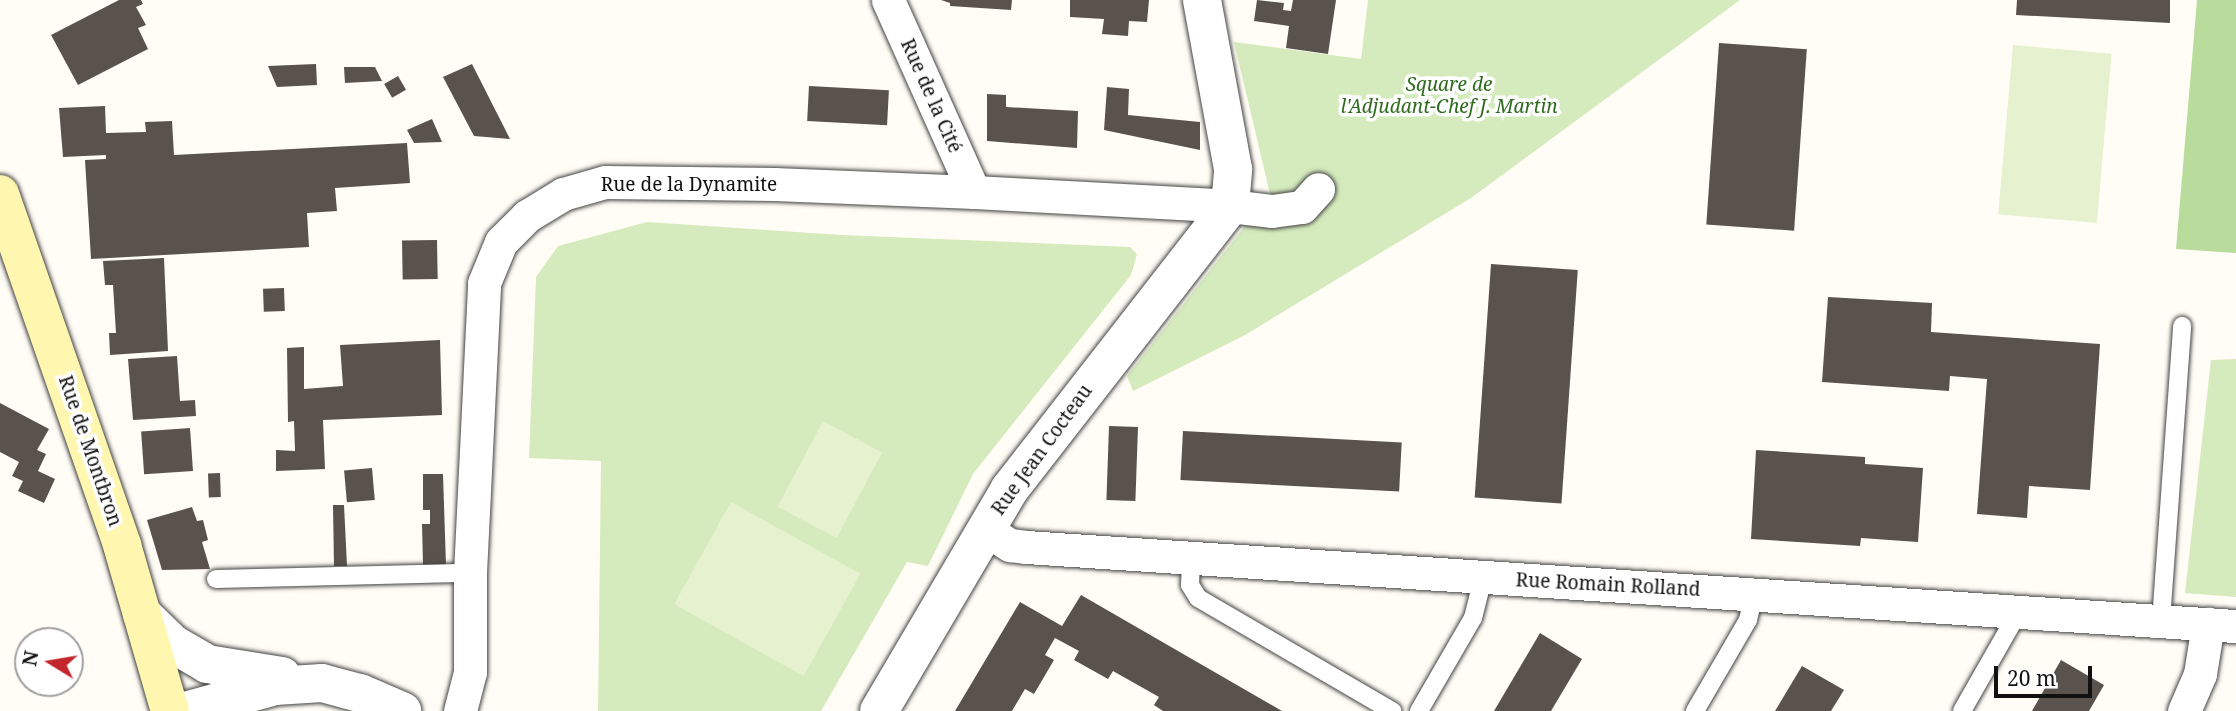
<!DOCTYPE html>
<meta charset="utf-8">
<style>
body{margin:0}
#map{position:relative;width:2236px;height:711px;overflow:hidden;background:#fffdf5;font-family:"Noto Serif",serif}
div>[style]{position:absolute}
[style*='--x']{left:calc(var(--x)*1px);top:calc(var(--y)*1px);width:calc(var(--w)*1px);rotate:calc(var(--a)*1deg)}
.green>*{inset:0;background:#d5ebbd}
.forest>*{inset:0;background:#b9dc9c}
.pitch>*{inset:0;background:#e6f2cf;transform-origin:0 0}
.building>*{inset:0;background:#5a524d;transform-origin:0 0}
.roads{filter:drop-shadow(0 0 2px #444) drop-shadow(0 0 2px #444)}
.service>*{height:18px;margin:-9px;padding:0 9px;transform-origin:9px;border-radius:9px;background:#fff}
.minor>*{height:33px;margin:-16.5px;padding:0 16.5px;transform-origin:16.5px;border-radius:16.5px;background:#fff}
.tertiary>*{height:38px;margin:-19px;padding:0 19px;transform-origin:19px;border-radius:19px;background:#fff}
.secondary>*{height:38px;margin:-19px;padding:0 19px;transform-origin:19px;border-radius:19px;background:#fff6b0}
span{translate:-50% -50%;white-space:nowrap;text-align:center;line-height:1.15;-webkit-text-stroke:7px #fff;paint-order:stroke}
.park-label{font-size:19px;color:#2f6b1f;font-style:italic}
.street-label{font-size:19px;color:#111}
.north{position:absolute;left:14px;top:627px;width:70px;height:70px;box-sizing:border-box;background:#fff;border:2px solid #a0a0a0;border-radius:50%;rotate:281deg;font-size:19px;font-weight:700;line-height:28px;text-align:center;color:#111}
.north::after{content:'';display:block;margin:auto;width:24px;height:32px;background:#c4262e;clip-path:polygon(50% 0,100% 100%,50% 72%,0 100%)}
.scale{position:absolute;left:1994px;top:666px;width:98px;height:32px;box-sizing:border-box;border:4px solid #111;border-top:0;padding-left:9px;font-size:21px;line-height:24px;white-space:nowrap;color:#111;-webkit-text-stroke:5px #fff;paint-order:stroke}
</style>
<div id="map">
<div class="green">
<div style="clip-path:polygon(1368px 0,1740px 0,1471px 198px,1245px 335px,1133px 391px,1127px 376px,1270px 194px,1234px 42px,1361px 59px)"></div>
<div style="clip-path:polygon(647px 222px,842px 235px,1130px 247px,1137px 254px,1131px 275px,973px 474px,928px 566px,907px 562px,821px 711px,598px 711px,601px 461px,529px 458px,536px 277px,558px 246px)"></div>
<div style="clip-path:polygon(2236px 359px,2236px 597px,2185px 593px,2211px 360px)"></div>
</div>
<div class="forest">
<div style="clip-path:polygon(2197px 0,2236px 0,2236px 253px,2176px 249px)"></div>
</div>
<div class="pitch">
<div style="left:2013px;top:45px;width:99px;height:170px;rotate:5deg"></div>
<div style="left:823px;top:421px;width:67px;height:97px;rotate:28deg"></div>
<div style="left:731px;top:502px;width:148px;height:117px;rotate:29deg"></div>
</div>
<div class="building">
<div style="clip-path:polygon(119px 0,141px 0,143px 4px,136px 7px,146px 25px,138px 28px,148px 49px,78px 85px,51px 35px)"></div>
<div style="clip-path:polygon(941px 0,1012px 0,1011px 10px,950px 6px,950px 3px)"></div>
<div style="clip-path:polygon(1070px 0,1149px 0,1147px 22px,1129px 21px,1128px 36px,1102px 34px,1104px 19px,1070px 17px)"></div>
<div style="clip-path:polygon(1257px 0,1284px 3px,1283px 10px,1291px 11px,1293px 0,1336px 0,1328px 54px,1286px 48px,1289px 26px,1254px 21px)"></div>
<div style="clip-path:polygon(2017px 0,2170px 0,2170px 23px,2016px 15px)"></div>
<div style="left:1719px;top:43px;width:88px;height:182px;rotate:4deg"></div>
<div style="clip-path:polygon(316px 64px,317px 85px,277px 87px,268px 66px)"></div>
<div style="clip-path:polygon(472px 64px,510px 139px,474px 136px,443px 77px)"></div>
<div style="clip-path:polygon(344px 67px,375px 67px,382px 81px,345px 83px)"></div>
<div style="left:398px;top:76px;width:16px;height:16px;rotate:60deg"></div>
<div style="left:809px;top:86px;width:80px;height:35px;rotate:3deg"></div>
<div style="clip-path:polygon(1107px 87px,1129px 89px,1128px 115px,1200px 122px,1200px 150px,1104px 130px)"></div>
<div style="clip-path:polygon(987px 94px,1006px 95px,1006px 107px,1078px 111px,1077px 148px,987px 141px)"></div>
<div style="clip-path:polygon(105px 106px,106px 133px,146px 132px,145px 122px,172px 121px,174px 155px,407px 143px,410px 183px,335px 188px,337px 211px,307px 213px,309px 247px,91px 259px,85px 160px,106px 159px,106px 155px,63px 157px,59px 108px)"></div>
<div style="clip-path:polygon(432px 119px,442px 142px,414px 143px,407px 130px)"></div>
<div style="left:437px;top:240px;width:39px;height:35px;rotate:89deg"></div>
<div style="clip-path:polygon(164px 258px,168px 351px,110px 355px,109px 333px,116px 333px,113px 285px,105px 285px,103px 261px)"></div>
<div style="left:1491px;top:264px;width:87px;height:234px;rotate:4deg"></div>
<div style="left:284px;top:288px;width:23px;height:21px;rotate:88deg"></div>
<div style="clip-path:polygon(1828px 297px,1932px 303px,1931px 332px,2100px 344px,2090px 490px,2029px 486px,2027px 518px,1977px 514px,1987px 379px,1950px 376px,1949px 391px,1822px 382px)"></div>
<div style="clip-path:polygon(440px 340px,442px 415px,323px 420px,325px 469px,276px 471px,276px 450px,295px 451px,294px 421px,288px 422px,287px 348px,304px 347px,304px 389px,343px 386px,340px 345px)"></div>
<div style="clip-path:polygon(177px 356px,180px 401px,195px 400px,196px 416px,133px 420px,128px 359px)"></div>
<div style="clip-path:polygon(0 403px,49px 429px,37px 450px,46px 454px,38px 471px,55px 479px,44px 503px,18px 491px,23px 481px,12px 476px,19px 462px,0 452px)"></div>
<div style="left:1109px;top:426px;width:29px;height:74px;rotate:2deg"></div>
<div style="left:190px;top:428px;width:43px;height:49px;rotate:86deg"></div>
<div style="left:1183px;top:431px;width:219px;height:49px;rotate:3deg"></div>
<div style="clip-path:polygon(1756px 450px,1865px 457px,1865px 464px,1923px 468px,1918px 542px,1861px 538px,1860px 546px,1751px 539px)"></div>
<div style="left:372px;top:468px;width:32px;height:28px;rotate:85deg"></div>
<div style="left:220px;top:473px;width:24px;height:12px;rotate:88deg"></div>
<div style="clip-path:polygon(423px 474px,443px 474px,446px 565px,423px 565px,422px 524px,430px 524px,430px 510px,423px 510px)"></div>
<div style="clip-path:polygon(333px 505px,344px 505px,347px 566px,334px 566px)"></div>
<div style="clip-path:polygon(192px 507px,197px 521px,203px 520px,208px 540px,202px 542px,210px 569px,162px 570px,147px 520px)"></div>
<div style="clip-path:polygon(1081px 595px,1282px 711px,1163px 711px,1154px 705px,1159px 697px,1113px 671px,1108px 679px,1074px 660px,1079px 651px,1055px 638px,1045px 655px,1054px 660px,1034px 694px,1025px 689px,1012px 711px,955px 711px,1020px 602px,1062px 626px)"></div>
<div style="clip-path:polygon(1540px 633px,1582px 659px,1551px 711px,1494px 711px)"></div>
<div style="clip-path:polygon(2061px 660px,2104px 685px,2089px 711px,2032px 711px)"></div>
<div style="clip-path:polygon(1802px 666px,1844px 690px,1831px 711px,1775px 711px)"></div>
</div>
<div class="roads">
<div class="service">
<div style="--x:1191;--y:558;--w:27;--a:92"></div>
<div style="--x:1190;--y:585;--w:15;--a:58"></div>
<div style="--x:1198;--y:598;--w:225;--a:30.2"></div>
<div style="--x:216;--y:579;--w:254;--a:-1.4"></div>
<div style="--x:2161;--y:621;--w:296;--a:-85.9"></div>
<div style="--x:1419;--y:711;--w:108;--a:-59.9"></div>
<div style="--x:1473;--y:618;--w:41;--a:-76"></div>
<div style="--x:1695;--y:711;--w:105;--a:-59.8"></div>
<div style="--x:1748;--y:620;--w:27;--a:-77"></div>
<div style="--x:1962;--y:711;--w:113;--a:-60.3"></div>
</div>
<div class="minor">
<div style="--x:888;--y:0;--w:210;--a:65.9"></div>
<div style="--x:985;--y:529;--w:30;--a:33"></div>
<div style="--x:1010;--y:545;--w:16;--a:7"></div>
<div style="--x:1026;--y:547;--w:1213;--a:3.74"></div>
<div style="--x:460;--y:711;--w:40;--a:-75.6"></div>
<div style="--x:470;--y:672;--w:99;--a:-90"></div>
<div style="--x:470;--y:573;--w:290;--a:-87.2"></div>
<div style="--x:484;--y:283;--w:44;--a:-67.5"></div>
<div style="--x:501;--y:242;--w:37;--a:-45"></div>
<div style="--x:527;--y:216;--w:42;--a:-31.4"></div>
<div style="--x:563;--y:194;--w:44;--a:-15.9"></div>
<div style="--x:605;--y:182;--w:169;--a:0.7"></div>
<div style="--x:774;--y:184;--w:200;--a:2.3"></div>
<div style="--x:974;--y:192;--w:256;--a:3.1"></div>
<div style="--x:1230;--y:206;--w:42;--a:6.8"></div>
<div style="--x:1272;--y:211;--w:30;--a:-8"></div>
<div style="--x:1302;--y:207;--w:24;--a:-48"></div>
<div style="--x:2184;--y:711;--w:40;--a:-66.6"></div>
<div style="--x:2200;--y:674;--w:51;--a:-80.9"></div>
</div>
<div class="tertiary">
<div style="--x:142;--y:614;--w:43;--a:44.1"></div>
<div style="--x:173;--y:644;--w:39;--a:30"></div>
<div style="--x:207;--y:664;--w:76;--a:9.1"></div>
<div style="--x:185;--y:711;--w:93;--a:-15.5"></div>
<div style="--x:275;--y:686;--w:47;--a:-3.7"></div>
<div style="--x:322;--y:683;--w:39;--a:15"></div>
<div style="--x:360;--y:693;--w:46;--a:23.2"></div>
<div style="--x:879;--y:711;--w:256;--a:-59.5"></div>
<div style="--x:1009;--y:490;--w:360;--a:-52.1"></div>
<div style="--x:1230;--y:206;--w:37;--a:-85"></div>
<div style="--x:1233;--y:169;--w:172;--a:-100.4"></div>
</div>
<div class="secondary">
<div style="--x:0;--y:194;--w:372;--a:70.8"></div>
<div style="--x:122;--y:545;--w:173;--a:73.9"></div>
</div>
</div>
<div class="park-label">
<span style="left:1449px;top:96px">Square de<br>l'Adjudant-Chef J. Martin</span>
</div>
<div class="street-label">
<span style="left:931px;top:96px;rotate:66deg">Rue de la Cité</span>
<span style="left:689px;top:185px">Rue de la Dynamite</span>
<span style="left:1042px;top:450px;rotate:-54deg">Rue Jean Cocteau</span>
<span style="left:90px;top:451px;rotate:71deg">Rue de Montbron</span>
<span style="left:1608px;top:585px;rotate:3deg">Rue Romain Rolland</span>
</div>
<div class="north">N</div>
<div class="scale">20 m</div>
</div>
